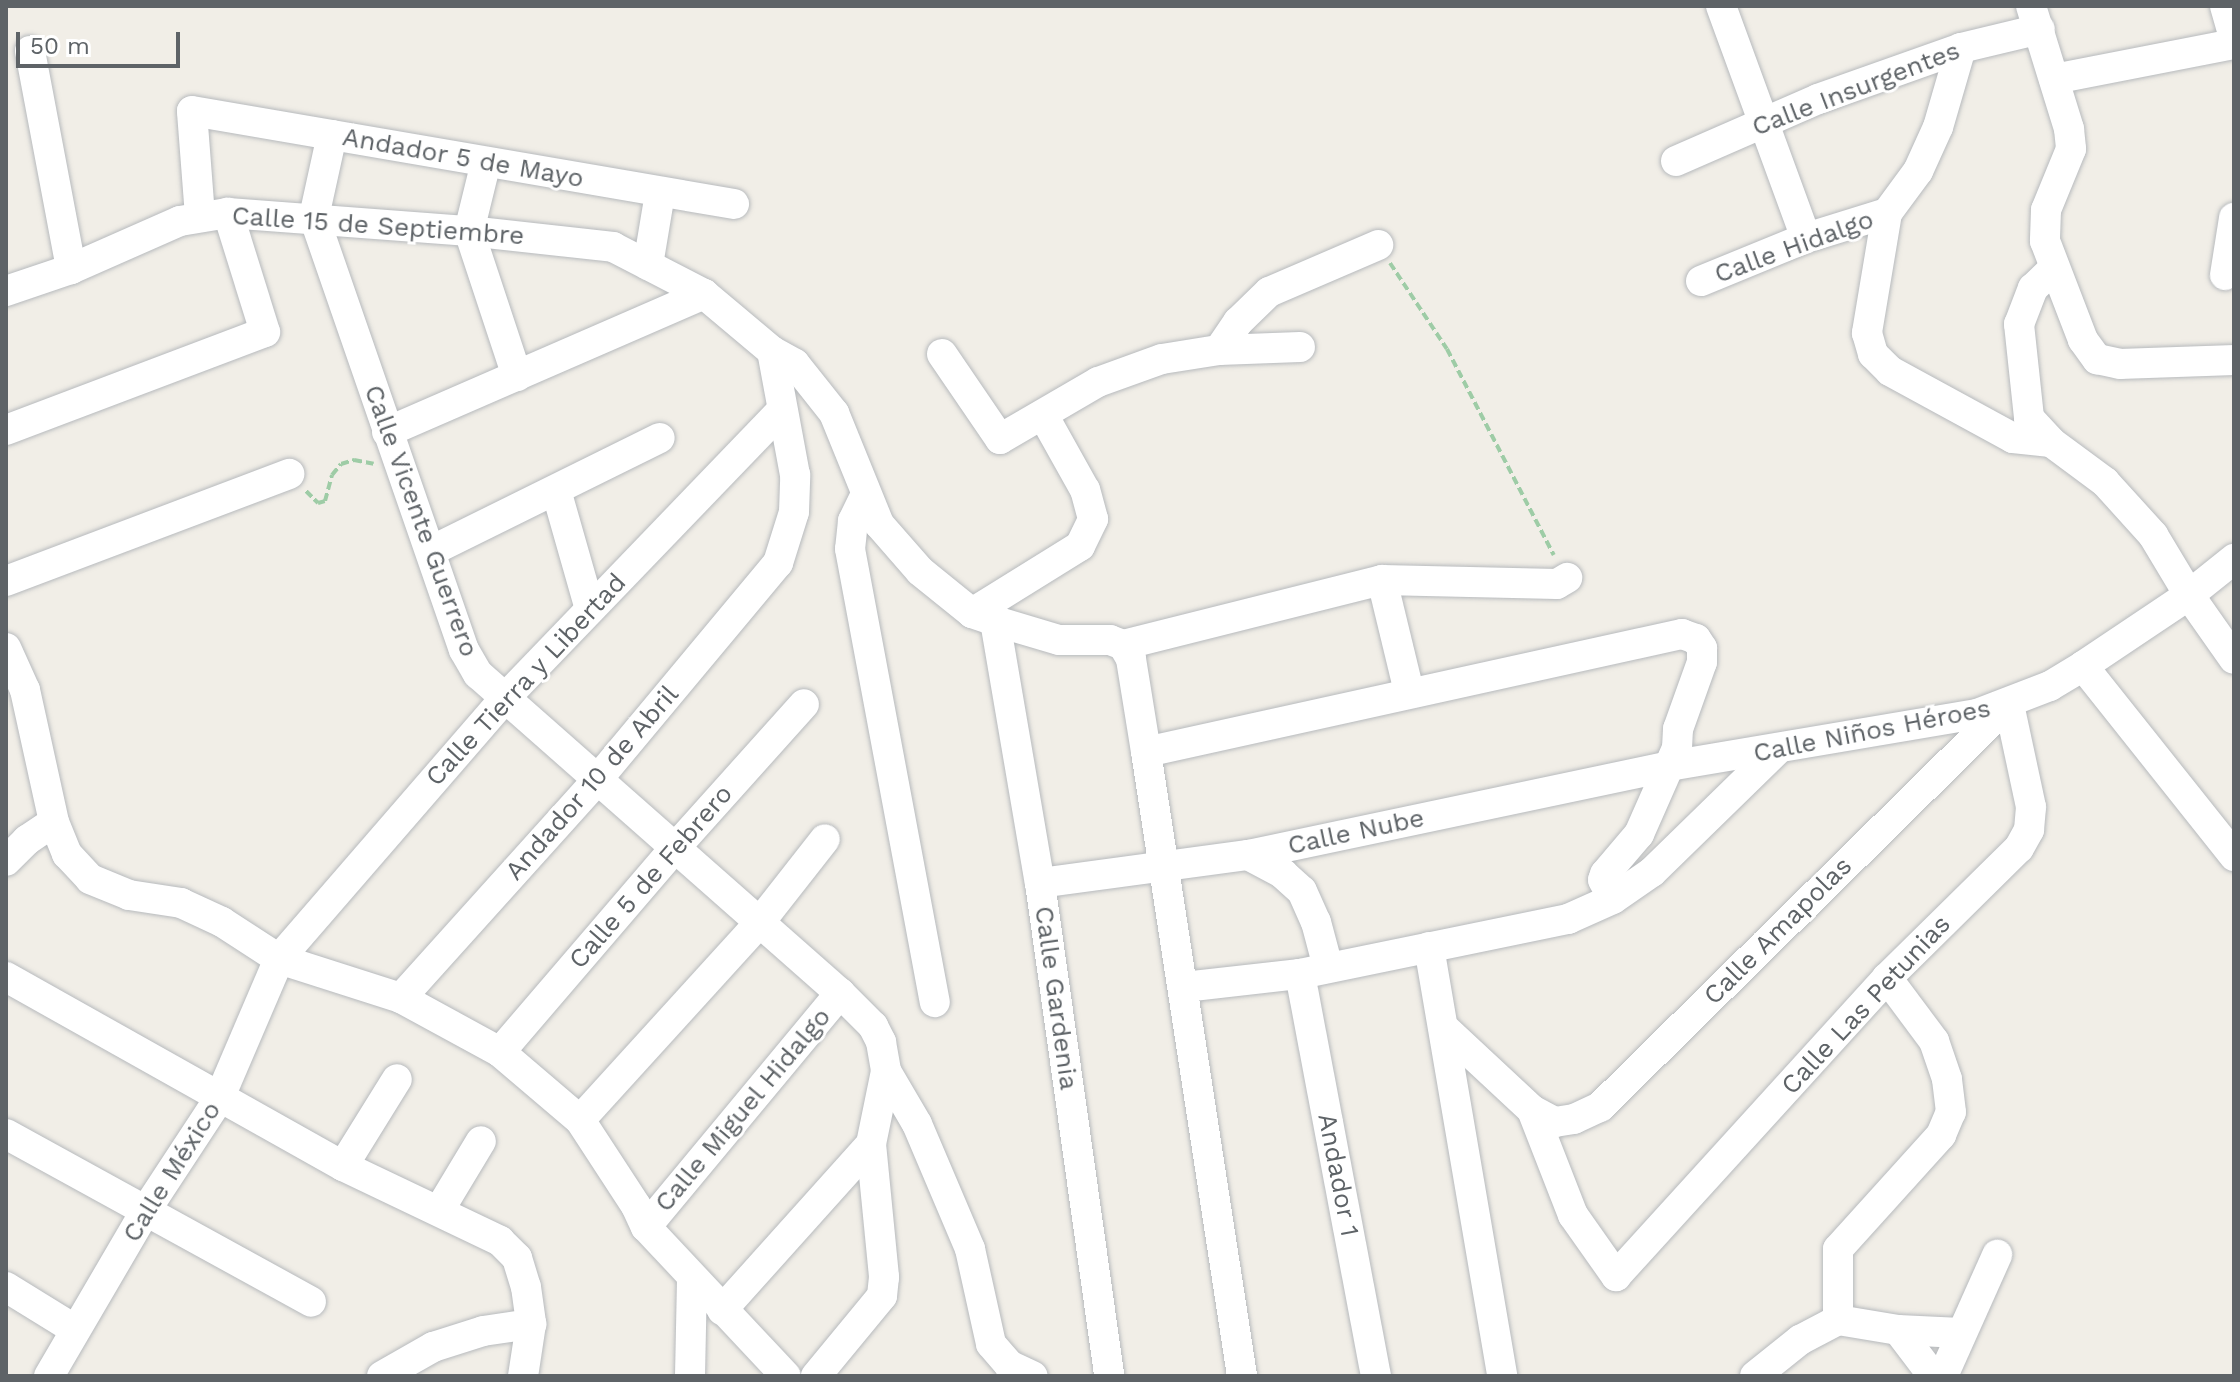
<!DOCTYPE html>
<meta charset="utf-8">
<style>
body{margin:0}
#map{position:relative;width:2240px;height:1382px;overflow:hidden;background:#f1eee7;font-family:"Work Sans",sans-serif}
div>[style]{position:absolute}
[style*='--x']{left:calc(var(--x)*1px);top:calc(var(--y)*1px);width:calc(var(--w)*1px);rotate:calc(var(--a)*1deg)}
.path>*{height:4px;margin-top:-2px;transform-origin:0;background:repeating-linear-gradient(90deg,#9ecca6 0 8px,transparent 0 12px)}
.roads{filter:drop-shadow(0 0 2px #b7babd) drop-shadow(0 0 2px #b7babd)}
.minor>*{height:30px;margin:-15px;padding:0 15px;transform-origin:15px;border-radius:15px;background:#fff}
span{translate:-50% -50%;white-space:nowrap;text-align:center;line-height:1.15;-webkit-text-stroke:6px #fff;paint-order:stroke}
.street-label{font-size:26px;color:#5e6367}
.frame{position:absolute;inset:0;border:8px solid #5e6367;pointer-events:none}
.scale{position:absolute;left:16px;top:32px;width:164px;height:36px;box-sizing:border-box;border:4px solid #5e6367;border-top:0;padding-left:10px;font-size:24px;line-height:28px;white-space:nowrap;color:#5e6367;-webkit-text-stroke:6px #fff;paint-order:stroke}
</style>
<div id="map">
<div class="path">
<div style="--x:1390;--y:263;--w:103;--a:56.5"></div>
<div style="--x:1447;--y:349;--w:232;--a:62.6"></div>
<div style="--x:306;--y:491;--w:17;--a:45"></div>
<div style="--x:318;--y:503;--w:7;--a:-16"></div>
<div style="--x:325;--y:501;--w:27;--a:-75"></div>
<div style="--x:332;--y:475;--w:14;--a:-51"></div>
<div style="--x:341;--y:464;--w:14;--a:-17"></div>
<div style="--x:354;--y:460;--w:20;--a:11"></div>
</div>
<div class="roads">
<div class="minor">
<div style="--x:1721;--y:6;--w:247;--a:69.9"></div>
<div style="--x:2031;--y:6;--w:129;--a:72.8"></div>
<div style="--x:2069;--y:129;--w:20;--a:84"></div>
<div style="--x:2071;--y:149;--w:66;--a:112.3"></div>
<div style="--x:2046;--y:210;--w:31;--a:92"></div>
<div style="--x:2045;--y:241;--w:106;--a:69"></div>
<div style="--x:2083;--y:340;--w:24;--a:54"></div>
<div style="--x:2097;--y:359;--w:24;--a:12"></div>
<div style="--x:2120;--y:364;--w:114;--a:-2"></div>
<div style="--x:2225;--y:6;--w:32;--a:74"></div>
<div style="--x:1961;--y:48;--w:82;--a:106.2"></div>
<div style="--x:1938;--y:127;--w:48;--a:114.4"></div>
<div style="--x:1918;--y:171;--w:52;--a:126.4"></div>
<div style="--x:1887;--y:213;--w:122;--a:99.5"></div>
<div style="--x:1867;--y:333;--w:22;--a:74"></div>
<div style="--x:1873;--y:354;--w:24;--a:45"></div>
<div style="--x:1890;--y:371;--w:140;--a:28.6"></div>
<div style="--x:2013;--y:438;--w:38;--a:6"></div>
<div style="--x:30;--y:51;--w:222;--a:79.3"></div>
<div style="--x:2054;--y:79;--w:183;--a:-11"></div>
<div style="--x:332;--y:135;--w:84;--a:102.4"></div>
<div style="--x:314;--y:217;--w:458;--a:70.9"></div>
<div style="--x:464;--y:650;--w:28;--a:60"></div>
<div style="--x:478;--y:674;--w:482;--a:41.4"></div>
<div style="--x:840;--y:993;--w:47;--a:45"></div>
<div style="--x:873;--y:1026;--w:18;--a:63"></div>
<div style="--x:881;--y:1042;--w:29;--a:80"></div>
<div style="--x:886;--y:1071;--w:75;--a:101.6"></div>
<div style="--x:871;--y:1144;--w:134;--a:84.4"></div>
<div style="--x:884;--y:1277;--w:19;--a:96"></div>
<div style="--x:882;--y:1296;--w:104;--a:129.5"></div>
<div style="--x:1676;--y:161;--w:155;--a:-23.6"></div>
<div style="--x:1818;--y:99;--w:152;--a:-19.6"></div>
<div style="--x:1961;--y:48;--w:81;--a:-13.5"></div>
<div style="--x:486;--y:162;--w:71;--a:103.8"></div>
<div style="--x:469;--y:231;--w:153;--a:71.7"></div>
<div style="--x:200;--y:216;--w:105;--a:-94.4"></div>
<div style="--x:192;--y:111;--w:550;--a:9.74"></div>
<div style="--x:648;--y:265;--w:73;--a:-80.5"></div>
<div style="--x:2053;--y:269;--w:28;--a:136"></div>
<div style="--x:2033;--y:288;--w:39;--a:111"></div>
<div style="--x:2019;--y:324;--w:95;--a:83.9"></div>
<div style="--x:2029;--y:418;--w:33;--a:47"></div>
<div style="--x:2051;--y:442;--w:67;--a:36.5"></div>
<div style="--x:2105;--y:482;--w:72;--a:47.8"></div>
<div style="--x:2153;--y:535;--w:70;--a:59"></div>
<div style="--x:2189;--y:595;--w:78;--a:54.9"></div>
<div style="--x:2225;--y:275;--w:58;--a:-81"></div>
<div style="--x:1701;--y:281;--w:113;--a:-22.3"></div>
<div style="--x:1806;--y:238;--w:85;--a:-17.2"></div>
<div style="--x:6;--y:291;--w:69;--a:-18.7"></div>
<div style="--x:71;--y:269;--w:119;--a:-23.8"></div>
<div style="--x:180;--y:221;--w:49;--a:-9.5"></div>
<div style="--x:228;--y:213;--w:242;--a:4.3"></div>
<div style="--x:469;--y:231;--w:145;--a:6.3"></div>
<div style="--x:613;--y:247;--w:102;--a:27.3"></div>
<div style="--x:704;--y:294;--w:89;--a:40"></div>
<div style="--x:772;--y:351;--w:26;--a:29"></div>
<div style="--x:795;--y:364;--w:63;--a:51.5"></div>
<div style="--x:834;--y:413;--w:120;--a:67.9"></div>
<div style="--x:879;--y:524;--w:62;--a:48.9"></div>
<div style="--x:920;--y:571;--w:67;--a:38.9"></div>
<div style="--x:972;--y:613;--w:24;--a:19"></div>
<div style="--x:995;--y:621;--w:67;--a:16.5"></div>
<div style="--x:1059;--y:640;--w:51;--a:0"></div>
<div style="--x:1110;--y:640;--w:14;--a:21"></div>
<div style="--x:1123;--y:645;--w:267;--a:-14.1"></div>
<div style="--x:1382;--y:580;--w:175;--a:1.3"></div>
<div style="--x:1557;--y:584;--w:12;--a:-31"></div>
<div style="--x:1219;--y:350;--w:34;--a:-56"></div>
<div style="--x:1238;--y:322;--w:43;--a:-44.1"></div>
<div style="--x:1269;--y:292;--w:119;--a:-23.3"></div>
<div style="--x:942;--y:354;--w:103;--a:55.7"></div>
<div style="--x:1000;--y:439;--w:113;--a:-30.2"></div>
<div style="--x:1098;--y:382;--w:68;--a:-19.8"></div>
<div style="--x:1162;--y:359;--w:58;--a:-9"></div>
<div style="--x:1219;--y:350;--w:81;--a:-2.1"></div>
<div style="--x:6;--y:430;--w:277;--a:-20.7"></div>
<div style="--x:265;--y:332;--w:125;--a:-107.3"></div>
<div style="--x:387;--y:432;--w:346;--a:-23.5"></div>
<div style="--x:556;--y:490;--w:124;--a:74.1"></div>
<div style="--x:866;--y:494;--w:30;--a:116"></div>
<div style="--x:853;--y:521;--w:28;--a:96"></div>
<div style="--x:850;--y:549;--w:461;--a:79.4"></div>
<div style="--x:431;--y:551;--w:255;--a:-26.3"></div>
<div style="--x:1382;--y:580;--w:115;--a:76.4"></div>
<div style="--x:6;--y:581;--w:303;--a:-20.7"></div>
<div style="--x:972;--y:613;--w:127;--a:-31.8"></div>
<div style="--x:1080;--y:546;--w:30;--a:-64"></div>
<div style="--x:1093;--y:519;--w:30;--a:-105"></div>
<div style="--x:1085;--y:490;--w:86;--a:-119.2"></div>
<div style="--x:995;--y:621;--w:266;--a:80.3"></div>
<div style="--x:1040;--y:883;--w:498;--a:82"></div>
<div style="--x:1123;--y:645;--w:16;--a:60"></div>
<div style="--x:1131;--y:659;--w:94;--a:80.8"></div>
<div style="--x:1146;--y:752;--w:631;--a:81.25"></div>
<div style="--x:6;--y:648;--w:46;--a:65.7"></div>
<div style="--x:25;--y:690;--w:135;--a:77.6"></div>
<div style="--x:54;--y:822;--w:35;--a:68"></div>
<div style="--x:67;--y:854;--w:34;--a:47"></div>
<div style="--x:90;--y:879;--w:42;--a:22.3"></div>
<div style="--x:129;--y:895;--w:53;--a:8.7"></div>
<div style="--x:181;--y:903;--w:45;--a:24.9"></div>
<div style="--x:222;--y:922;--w:68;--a:33"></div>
<div style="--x:279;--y:959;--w:128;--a:17.7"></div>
<div style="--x:401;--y:998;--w:113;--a:28.6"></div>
<div style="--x:500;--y:1052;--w:105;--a:40.4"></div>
<div style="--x:580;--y:1120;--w:103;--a:56.9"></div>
<div style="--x:636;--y:1206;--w:23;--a:65"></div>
<div style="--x:646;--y:1227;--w:204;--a:46.8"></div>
<div style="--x:2083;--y:666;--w:243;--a:51.5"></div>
<div style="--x:1146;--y:752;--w:549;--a:-12.42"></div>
<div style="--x:1682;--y:634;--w:15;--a:20"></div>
<div style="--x:1696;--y:639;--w:11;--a:56"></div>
<div style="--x:1702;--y:648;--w:14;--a:90"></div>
<div style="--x:1702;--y:662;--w:71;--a:109.7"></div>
<div style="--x:1678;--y:729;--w:19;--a:93"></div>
<div style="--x:1677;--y:748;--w:94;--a:113.8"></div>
<div style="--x:1639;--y:834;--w:52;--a:130.4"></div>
<div style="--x:1605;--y:874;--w:6;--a:108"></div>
<div style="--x:1603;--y:880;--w:21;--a:62"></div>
<div style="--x:1248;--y:855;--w:40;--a:28"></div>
<div style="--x:1283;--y:874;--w:25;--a:42"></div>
<div style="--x:1302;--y:891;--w:34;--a:66"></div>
<div style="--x:1316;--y:922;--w:47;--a:75.1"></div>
<div style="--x:6;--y:861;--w:30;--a:-45"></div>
<div style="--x:27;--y:840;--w:32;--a:-34"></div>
<div style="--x:1040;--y:883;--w:210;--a:-7.7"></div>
<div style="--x:1248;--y:855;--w:430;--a:-11.9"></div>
<div style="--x:1669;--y:766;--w:312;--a:-9.6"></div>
<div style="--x:1977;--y:714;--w:78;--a:-21"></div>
<div style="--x:2050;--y:686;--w:39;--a:-31"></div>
<div style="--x:2083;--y:666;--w:128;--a:-33.8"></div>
<div style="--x:2189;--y:595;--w:58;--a:-38.7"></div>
<div style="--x:1429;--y:947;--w:435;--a:80.3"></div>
<div style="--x:1300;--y:974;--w:409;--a:79.3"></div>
<div style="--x:6;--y:977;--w:386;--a:29.3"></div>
<div style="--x:343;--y:1166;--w:174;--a:25.5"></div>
<div style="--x:500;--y:1241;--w:24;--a:45"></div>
<div style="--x:517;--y:1258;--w:30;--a:73"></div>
<div style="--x:526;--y:1287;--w:37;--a:82"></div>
<div style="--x:531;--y:1324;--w:53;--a:98.7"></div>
<div style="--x:1184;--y:987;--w:117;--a:-6.4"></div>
<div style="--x:1300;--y:974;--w:274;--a:-11.6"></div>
<div style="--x:1568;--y:919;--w:49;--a:-24"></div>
<div style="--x:1613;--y:899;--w:47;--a:-34.7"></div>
<div style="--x:1652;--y:872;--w:173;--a:-44.3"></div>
<div style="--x:401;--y:998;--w:293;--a:-48"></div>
<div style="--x:597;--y:780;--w:283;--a:-50.2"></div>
<div style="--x:778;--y:563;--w:53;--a:-72.6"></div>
<div style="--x:794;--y:512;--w:37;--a:-88"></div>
<div style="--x:795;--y:475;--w:126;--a:-100.5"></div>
<div style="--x:1444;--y:1028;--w:120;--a:43"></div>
<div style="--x:1532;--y:1110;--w:113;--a:68.7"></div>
<div style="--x:1573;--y:1215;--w:75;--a:54.8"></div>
<div style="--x:1616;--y:1276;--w:403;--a:-47.7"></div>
<div style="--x:1887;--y:978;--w:185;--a:-44.6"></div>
<div style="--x:2019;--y:848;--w:21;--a:-61"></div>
<div style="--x:2029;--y:830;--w:23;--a:-85"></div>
<div style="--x:2031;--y:807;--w:105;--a:-102.1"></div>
<div style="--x:500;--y:1052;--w:269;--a:-49.4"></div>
<div style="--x:675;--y:848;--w:193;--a:-48.1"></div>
<div style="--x:886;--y:1071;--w:61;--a:59.7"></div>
<div style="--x:917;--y:1124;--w:136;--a:67"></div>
<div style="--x:970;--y:1249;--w:97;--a:77.5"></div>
<div style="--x:991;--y:1344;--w:28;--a:49"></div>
<div style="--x:1009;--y:1365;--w:26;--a:25"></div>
<div style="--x:1532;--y:1110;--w:26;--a:28"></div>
<div style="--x:1555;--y:1122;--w:19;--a:-9"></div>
<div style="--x:1574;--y:1119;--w:29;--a:-25"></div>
<div style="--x:1600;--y:1107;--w:569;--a:-44.57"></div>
<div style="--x:580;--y:1120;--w:268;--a:-47.7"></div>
<div style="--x:760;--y:922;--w:105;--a:-51.9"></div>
<div style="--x:6;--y:1134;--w:348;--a:28.8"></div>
<div style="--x:343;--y:1166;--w:102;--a:-58.2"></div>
<div style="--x:440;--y:1209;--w:79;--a:-58.9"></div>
<div style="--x:646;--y:1227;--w:304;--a:-50.3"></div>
<div style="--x:6;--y:1287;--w:80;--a:31.7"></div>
<div style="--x:722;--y:1310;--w:223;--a:-48.1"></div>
<div style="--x:1838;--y:1320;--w:61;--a:9.5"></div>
<div style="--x:1898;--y:1330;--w:63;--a:2.7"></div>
<div style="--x:1898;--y:1330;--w:58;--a:52.7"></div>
<div style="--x:49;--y:1376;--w:192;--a:-59.7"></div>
<div style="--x:146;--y:1210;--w:133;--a:-56.7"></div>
<div style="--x:219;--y:1099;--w:152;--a:-66.8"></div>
<div style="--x:279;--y:959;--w:344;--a:-49.1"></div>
<div style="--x:504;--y:699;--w:401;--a:-46.1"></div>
<div style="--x:382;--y:1376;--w:59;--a:-29.6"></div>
<div style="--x:433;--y:1347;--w:52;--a:-17.7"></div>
<div style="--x:483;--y:1331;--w:49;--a:-8.3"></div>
<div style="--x:690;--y:1376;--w:97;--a:-88.8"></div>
<div style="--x:1755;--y:1376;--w:58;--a:-38.7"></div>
<div style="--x:1800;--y:1340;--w:43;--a:-27.8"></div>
<div style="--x:1838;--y:1320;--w:71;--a:-90"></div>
<div style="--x:1838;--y:1249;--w:154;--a:-47.9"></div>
<div style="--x:1941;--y:1135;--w:25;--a:-67"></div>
<div style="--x:1951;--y:1112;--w:33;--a:-97"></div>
<div style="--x:1947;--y:1079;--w:40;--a:-108.9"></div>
<div style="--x:1934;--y:1041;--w:79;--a:-126.7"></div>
<div style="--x:1943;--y:1376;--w:133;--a:-65.9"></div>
</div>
</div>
<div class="street-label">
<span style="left:1856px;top:89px;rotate:-21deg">Calle Insurgentes</span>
<span style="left:463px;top:158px;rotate:10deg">Andador 5 de Mayo</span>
<span style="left:378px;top:226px;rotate:4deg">Calle 15 de Septiembre</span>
<span style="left:1794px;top:247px;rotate:-20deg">Calle Hidalgo</span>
<span style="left:421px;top:521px;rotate:70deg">Calle Vicente Guerrero</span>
<span style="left:526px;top:680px;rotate:-47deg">Calle Tierra y Libertad</span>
<span style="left:1872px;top:731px;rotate:-11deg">Calle Niños Héroes</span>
<span style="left:592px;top:783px;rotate:-49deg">Andador 10 de Abril</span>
<span style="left:1356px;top:832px;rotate:-12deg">Calle Nube</span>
<span style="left:651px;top:877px;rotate:-49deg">Calle 5 de Febrero</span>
<span style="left:1778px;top:931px;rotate:-45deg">Calle Amapolas</span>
<span style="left:1056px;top:998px;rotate:82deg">Calle Gardenia</span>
<span style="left:1866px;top:1005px;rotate:-47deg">Calle Las Petunias</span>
<span style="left:743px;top:1110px;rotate:-50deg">Calle Miguel Hidalgo</span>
<span style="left:172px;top:1172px;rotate:-58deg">Calle México</span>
<span style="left:1338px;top:1175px;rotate:79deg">Andador 1</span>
</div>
<div class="frame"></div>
<div class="scale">50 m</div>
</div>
